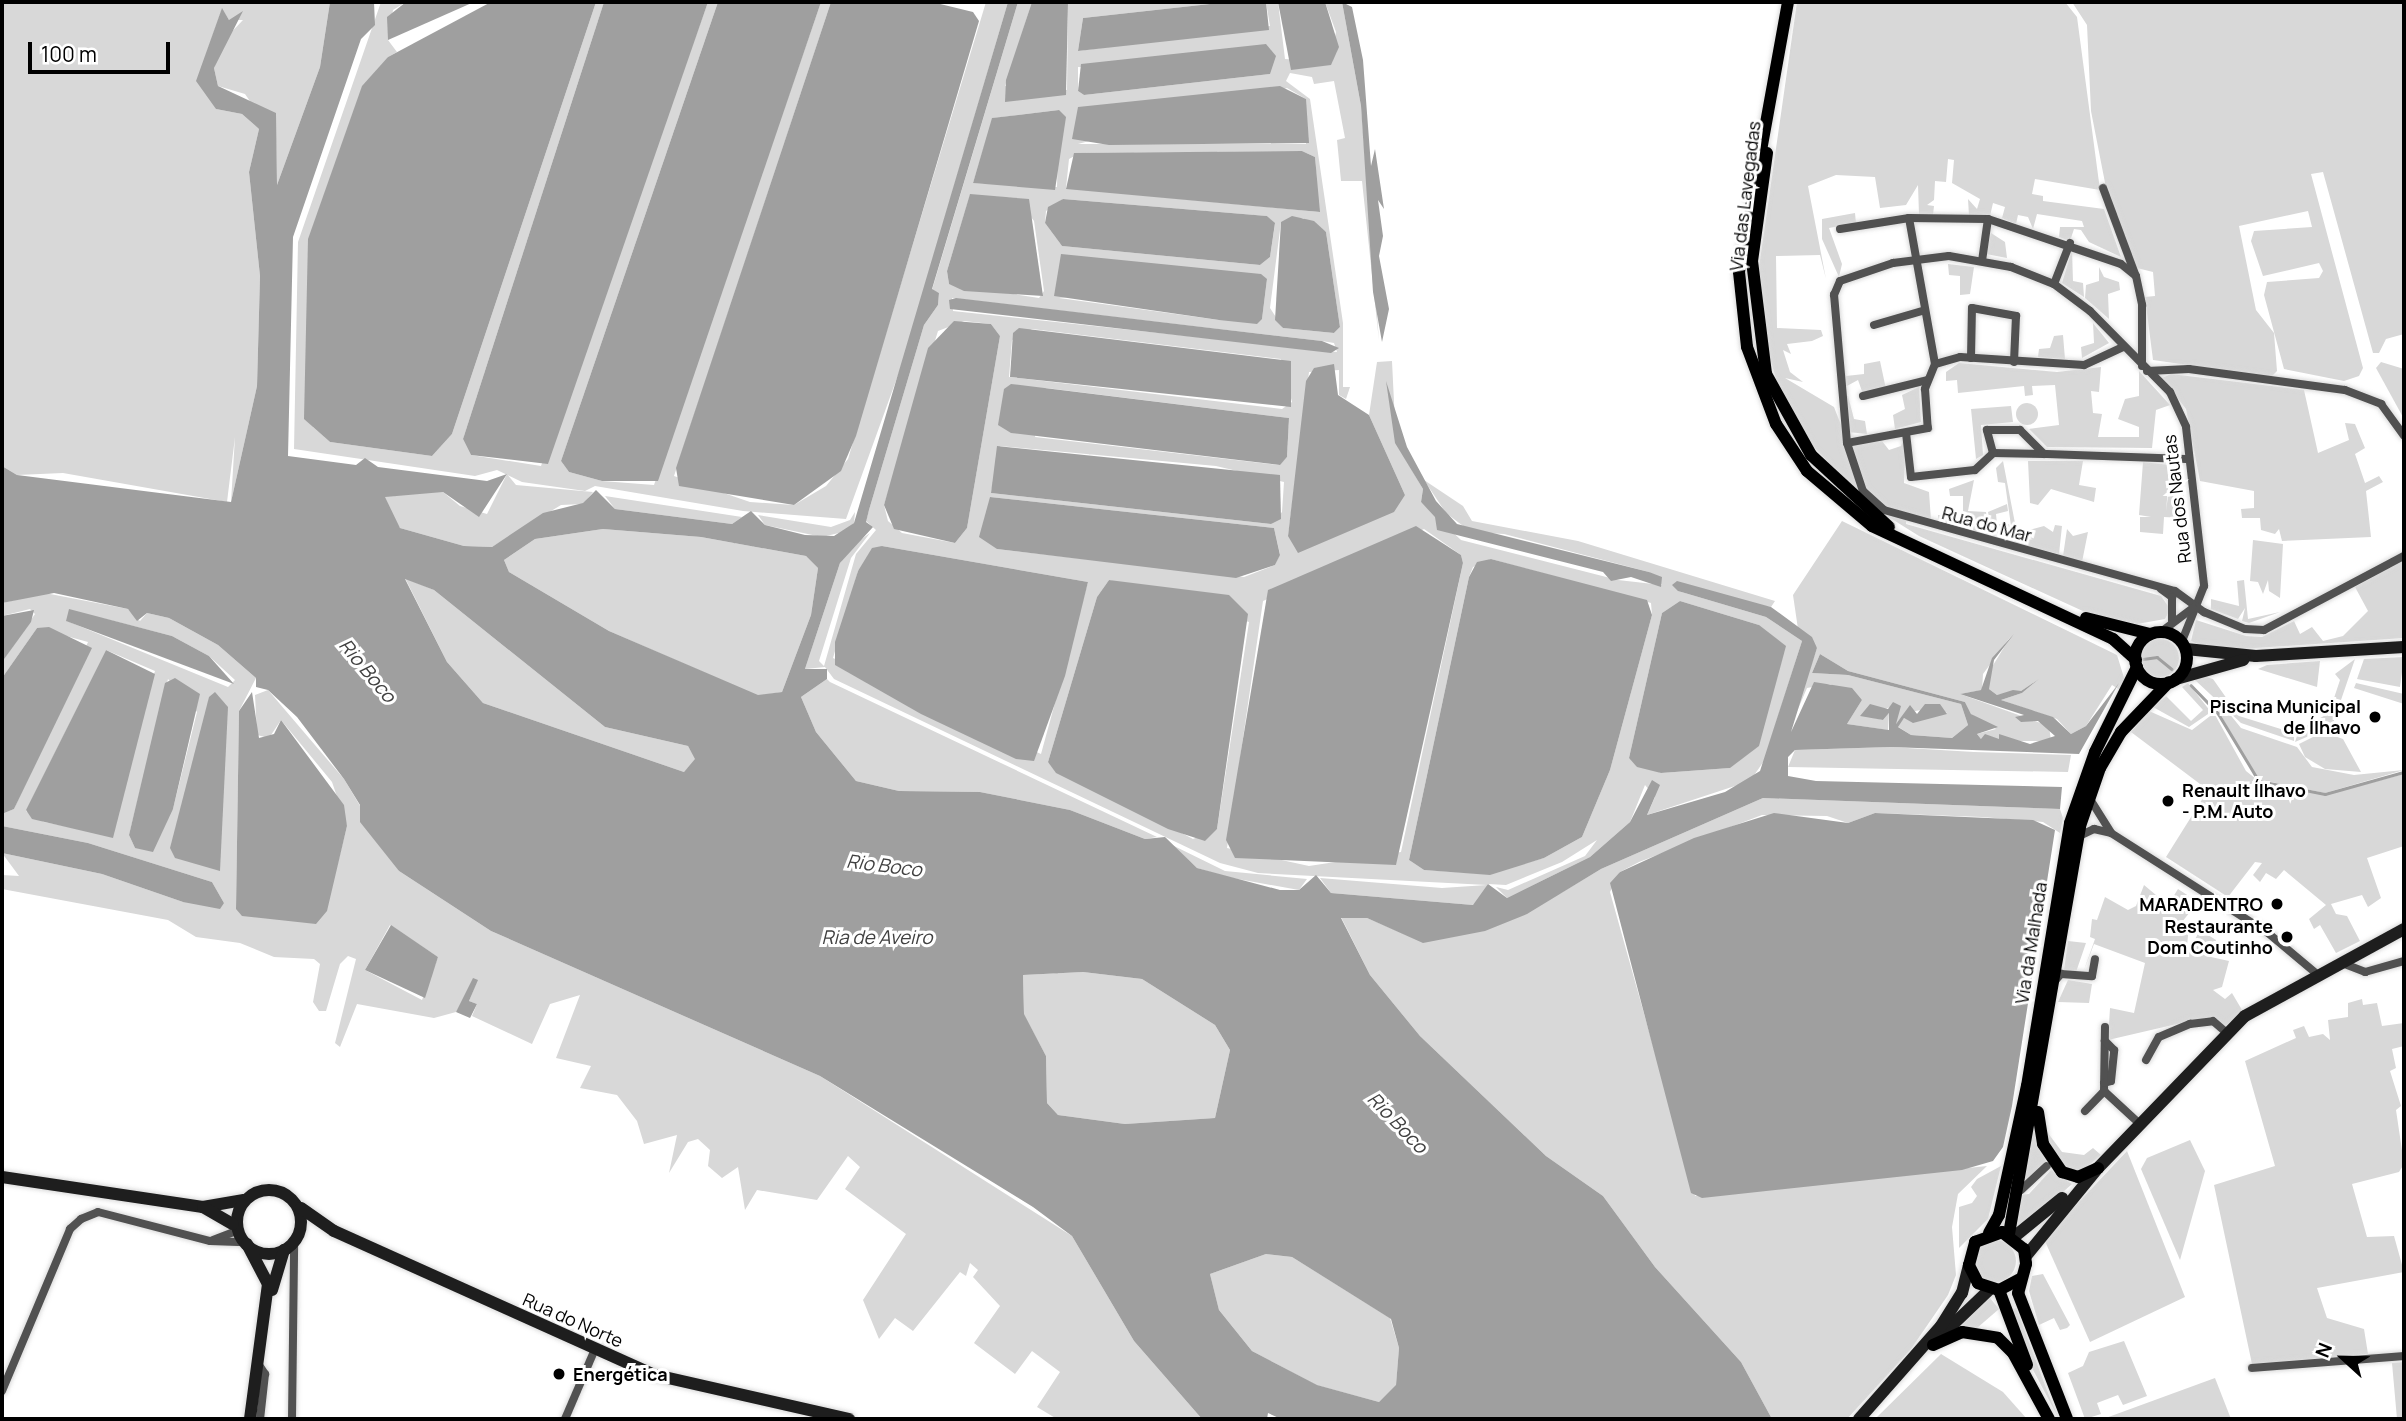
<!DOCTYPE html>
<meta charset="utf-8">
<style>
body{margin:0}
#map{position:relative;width:2406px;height:1421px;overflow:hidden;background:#fff;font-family:Manrope,sans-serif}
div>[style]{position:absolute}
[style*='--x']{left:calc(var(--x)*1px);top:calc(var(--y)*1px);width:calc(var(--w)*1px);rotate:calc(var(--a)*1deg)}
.green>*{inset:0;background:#d8d8d8}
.round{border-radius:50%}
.water>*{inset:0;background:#9f9f9f}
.stream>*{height:2.5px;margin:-1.25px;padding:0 1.25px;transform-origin:1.25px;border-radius:1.25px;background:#9f9f9f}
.roads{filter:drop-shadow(0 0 2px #dbdbdb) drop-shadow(0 0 2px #dbdbdb)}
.street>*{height:8px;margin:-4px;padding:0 4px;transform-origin:4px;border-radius:4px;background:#515151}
.secondary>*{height:12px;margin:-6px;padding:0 6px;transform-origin:6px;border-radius:6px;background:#1e1e1e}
.secondary>.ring{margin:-6px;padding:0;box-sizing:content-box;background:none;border:12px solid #1e1e1e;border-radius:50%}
.primary>*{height:12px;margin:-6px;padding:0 6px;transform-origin:6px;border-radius:6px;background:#000}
.primary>.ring{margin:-6px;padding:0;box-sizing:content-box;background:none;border:12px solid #000;border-radius:50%}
.dots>*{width:19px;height:19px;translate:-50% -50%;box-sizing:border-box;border:4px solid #fff;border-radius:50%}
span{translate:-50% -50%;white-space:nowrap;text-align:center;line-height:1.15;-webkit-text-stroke:6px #fff;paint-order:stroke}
.street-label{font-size:18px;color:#000}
.poi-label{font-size:18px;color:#000;font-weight:700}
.right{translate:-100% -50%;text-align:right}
.left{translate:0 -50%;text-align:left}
.water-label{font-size:19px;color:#404040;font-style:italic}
.frame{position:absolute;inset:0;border:4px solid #000;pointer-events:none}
.north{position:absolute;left:2308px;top:1323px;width:70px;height:70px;-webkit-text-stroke:5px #fff;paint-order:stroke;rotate:292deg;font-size:19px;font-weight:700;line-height:28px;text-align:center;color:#000}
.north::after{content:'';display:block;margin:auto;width:24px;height:32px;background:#000;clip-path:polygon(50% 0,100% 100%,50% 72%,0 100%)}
.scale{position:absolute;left:28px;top:42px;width:142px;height:32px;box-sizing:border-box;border:4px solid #000;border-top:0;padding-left:9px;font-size:21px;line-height:24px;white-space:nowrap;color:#000;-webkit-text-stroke:5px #fff;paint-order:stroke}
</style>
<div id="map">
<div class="green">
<div style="clip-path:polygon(2px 2px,330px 2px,320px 67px,277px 185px,276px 139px,245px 94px,218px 86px,214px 68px,222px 42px,243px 20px,229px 20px,222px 9px,205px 57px,216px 109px,242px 114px,259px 129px,249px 172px,260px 276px,257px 386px,231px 502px,235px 437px,227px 502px,63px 473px,17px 475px,2px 466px)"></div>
<div style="clip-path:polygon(381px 2px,406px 2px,393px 10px,388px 40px,397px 52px,388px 57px,313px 427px,330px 442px,432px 456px,452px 434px,596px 2px,604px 2px,463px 439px,471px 455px,541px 466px,708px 2px,718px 2px,561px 461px,569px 472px,602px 481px,654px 485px,821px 2px,831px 2px,674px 476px,750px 502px,794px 505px,826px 486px,848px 459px,986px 2px,1008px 2px,902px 364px,846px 519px,743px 511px,595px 486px,585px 491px,522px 482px,497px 470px,475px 476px,294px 449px,298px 242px)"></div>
<div style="clip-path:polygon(evenodd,1018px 2px,1032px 2px,1005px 86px,1067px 90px,1068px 2px,1228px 2px,1083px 18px,1078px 51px,1270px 26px,1266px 2px,1278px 2px,1285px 59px,1330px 62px,1336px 32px,1325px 2px,1342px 2px,1361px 106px,1379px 341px,1362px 181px,1341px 181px,1337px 140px,1345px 138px,1334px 81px,1314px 84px,1312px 77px,1290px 73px,1286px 81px,1310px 99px,1343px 323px,1343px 387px,1350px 387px,1346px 399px,1339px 395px,1339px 370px,1309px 372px,1288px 536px,1405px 495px,1369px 415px,1377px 362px,1392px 361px,1396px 443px,1423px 489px,1421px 502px,1461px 540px,1618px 580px,1662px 585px,1649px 572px,1504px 534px,1471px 532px,1446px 513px,1424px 480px,1463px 506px,1472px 521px,1578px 541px,1775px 601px,1771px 607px,1678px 591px,1766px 617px,1802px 641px,1764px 761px,1750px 781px,1647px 815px,1655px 797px,1645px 785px,1630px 822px,1590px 857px,1507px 898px,1496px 887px,1508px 890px,1585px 856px,1597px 840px,1562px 862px,1506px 885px,1488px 884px,1482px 900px,1473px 905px,1331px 893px,1320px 878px,1442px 888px,1487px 885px,1258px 873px,1220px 863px,834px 679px,825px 667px,805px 669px,840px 563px,853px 545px,870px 533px,851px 558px,819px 661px,824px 666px,856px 554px,876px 530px,866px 521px,869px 510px,924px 325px,938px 305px,939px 293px,932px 290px,1018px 2px,1078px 67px,1270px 74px,1084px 95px,1078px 91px,1078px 67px,1018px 2px,1287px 88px,1306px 99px,1306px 144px,1078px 144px,1287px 88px,1018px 2px,1059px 110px,1057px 187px,973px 183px,993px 118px,1059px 110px,1018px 2px,1302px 151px,1315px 157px,1319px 212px,1066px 188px,1069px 159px,1080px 153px,1302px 151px,1018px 2px,970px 195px,1017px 198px,1034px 221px,1044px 291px,1039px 298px,949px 284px,947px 271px,970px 195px,1018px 2px,1063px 199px,1267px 216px,1275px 224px,1270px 257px,1260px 265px,1062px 246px,1045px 223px,1046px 211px,1063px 199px,1018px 2px,1303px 218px,1326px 232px,1340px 327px,1334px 333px,1283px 328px,1270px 308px,1281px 222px,1303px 218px,1018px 2px,1267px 279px,1262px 319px,1219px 320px,1059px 298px,1267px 279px,1018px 2px,952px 298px,1322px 341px,1334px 343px,1337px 352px,953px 311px,952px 298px,1018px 2px,964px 321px,991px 324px,1000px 336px,967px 528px,955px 543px,902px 533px,888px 521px,884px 505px,938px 331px,964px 321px,1018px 2px,1032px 329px,1281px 359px,1292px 402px,1282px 409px,1009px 377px,1012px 340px,1032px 329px,1018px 2px,1046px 388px,1289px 418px,1287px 457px,1279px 465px,1035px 437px,1046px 388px,1018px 2px,1000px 446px,1216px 466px,1284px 482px,1282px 512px,1271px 524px,991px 493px,1000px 446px,1018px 2px,990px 497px,1274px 528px,1280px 554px,1275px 565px,1244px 577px,997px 549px,990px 497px,1018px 2px,1424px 529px,1461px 555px,1463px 563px,1401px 852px,1309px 866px,1227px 848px,1263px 601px,1424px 529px,1018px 2px,882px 546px,1088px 582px,1041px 754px,833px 658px,858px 571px,882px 546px,1018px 2px,1491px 559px,1651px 603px,1652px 615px,1610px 770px,1582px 837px,1544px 858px,1487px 874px,1424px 870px,1409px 860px,1469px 577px,1473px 567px,1491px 559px,1018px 2px,1109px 580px,1249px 622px,1217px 829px,1193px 839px,1048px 762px,1097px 597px,1109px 580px,1018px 2px,1680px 601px,1759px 625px,1730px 768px,1661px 773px,1629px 758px,1662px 613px,1680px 601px)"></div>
<div style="clip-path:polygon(1797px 2px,2065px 2px,2077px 17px,2100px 190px,2035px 179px,2032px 194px,2043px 196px,2043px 201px,2104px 209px,2121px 257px,2089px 242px,2081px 230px,2074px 229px,2070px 241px,2059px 237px,2060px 227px,2084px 227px,2082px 221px,2037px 214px,2033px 229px,2028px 217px,2018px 215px,2016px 224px,2002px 218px,2005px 207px,1993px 203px,1990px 216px,1969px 216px,1968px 199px,1977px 209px,1980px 199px,1952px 183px,1954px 160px,1948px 159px,1946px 182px,1935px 181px,1934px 200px,1927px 205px,1934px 206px,1933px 215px,1919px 215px,1918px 185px,1906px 205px,1880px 208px,1875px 177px,1836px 175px,1808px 186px,1826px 279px,1820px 255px,1776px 256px,1777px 328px,1821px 330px,1823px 336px,1812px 341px,1787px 344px,1791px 354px,1783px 350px,1790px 372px,1803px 382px,1785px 378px,1834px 407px,1849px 445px,1882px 441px,1889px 450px,1901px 446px,1906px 433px,1904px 483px,1929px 492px,1931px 520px,1906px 518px,1906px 524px,2161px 596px,2170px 609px,2165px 619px,2137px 624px,2085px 612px,1919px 536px,1868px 504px,1808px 441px,1780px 393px,1767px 347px,1759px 267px)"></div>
<div style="clip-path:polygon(2072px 2px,2404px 2px,2404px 334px,2386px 339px,2379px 353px,2373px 353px,2323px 172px,2311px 174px,2363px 368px,2359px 376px,2344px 381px,2284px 369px,2264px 295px,2267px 282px,2319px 278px,2323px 271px,2319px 263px,2263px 276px,2251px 241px,2254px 231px,2312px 227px,2308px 211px,2239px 226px,2256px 310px,2274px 333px,2277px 371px,2271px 377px,2153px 360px,2145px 297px,2155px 296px,2153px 272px,2137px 268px,2108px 198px,2091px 111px,2087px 25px)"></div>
<div style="clip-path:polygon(1855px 213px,1856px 223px,1829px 228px,1842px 264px,1839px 277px,1822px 239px,1822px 219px)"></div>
<div style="clip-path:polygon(1991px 233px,2005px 242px,2007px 258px,1986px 254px)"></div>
<div style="clip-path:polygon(2072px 250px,2073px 281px,2083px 283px,2084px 297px,2062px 283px)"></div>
<div style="clip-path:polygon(1948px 264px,1974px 267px,1970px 294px,1960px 295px,1960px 276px,1949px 275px)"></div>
<div style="clip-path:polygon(2099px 267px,2104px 277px,2119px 282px,2120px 290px,2108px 294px,2109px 319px,2085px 298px,2086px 285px,2099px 281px)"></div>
<div style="clip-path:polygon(2093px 323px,2109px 343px,2082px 358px,2081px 347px,2094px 343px)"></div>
<div style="clip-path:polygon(2063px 335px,2065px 359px,2038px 357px,2039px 349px,2050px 348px,2054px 336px)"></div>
<div style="clip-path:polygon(1880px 361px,1886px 389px,1863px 394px,1858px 380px,1845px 387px,1844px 362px,1846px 376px,1864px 374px,1864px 364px)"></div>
<div style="clip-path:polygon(2381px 362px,2404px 369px,2404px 419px,2376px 368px)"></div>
<div style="clip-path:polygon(1959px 363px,2057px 372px,2101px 367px,2099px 392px,2091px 391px,2093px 413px,2102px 414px,2098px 437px,2139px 437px,2139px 427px,2118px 419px,2125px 399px,2139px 396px,2139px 371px,2170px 405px,2156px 410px,2152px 448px,2047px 447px,2029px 429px,2059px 425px,2055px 385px,2032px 386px,2033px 395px,2025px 396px,2024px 386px,1958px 393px,1957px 380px,1946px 381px,1946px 372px)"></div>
<div style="clip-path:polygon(2171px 374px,2304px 390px,2318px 453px,2349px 440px,2345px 423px,2355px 424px,2365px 448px,2355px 454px,2365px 483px,2379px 476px,2383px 482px,2366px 491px,2371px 537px,2282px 541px,2279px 529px,2275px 534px,2261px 530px,2260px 518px,2242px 518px,2241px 509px,2254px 508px,2254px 491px,2200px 481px,2186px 409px,2162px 378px)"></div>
<div style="clip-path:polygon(1919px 387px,1921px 422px,1895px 429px,1893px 415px,1905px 409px,1902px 395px)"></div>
<div style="clip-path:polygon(1843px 396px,1848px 396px,1854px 419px,1865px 421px,1867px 434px,1848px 432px)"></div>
<div class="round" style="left:2016px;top:403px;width:22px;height:22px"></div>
<div style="clip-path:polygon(2011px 406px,2013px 422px,1981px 425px,1983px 455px,1976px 459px,1971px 409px)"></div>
<div style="clip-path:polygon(2003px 461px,2019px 544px,1991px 530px,1988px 512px,2007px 504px,2008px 511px,1996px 514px,1997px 524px,2009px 524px,2013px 540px,2005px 483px,1998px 482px,1996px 468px)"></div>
<div style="clip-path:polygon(2028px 461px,2083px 461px,2079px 485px,2096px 488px,2094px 502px,2051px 489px,2038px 505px,2030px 503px)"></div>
<div style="clip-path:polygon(2143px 462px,2170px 465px,2166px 511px,2168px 496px,2184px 495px,2183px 518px,2164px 517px,2163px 534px,2140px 532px,2140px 517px,2151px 517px,2139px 515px)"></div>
<div style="clip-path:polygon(507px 474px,516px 485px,593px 492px,583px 504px,561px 505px,492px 547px,464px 546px,400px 528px,385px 506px,385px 496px,424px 490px,443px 492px,460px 506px,487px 514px)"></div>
<div style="clip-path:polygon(1974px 480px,1968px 511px,1986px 512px,1989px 536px,1939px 522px,1938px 515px,1963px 516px,1963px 496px,1950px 496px,1949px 489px)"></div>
<div style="clip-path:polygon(605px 496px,742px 517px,751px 511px,732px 524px,615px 509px)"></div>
<div style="clip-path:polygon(855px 512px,854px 523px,843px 532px,822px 537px,765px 525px,758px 515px,831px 527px,850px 520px)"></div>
<div style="clip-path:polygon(1842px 521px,2117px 655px,2125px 681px,2116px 701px,2083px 757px,2120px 690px,2112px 685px,2086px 726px,2071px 734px,2057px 719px,2001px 700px,2022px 693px,2039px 679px,2021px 691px,1997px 695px,1989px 689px,1987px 675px,2011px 636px,1983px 674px,1982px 690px,1960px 694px,2049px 726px,2051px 741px,2005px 741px,1999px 734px,1999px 739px,1981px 739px,1977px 734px,1996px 729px,1971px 714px,1965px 702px,1848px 671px,1820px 654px,1812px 673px,1848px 675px,1961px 704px,1968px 725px,1952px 738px,1911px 735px,1897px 726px,1904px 718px,1913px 722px,1947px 713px,1937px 707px,1905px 713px,1896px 724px,1891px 707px,1863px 715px,1883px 720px,1889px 713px,1888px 730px,1847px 724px,1862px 700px,1830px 684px,1807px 688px,1789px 730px,1817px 648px,1798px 629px,1793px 595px)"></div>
<div style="clip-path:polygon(2055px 525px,2062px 526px,2059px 554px,2027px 546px,2029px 530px,2044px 526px,2053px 532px)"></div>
<div style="clip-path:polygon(603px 529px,701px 537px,806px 556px,818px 568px,811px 615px,782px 692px,758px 696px,609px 631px,509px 572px,504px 560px,535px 539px)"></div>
<div style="clip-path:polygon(2067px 529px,2073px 536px,2088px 532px,2082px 562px,2063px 556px)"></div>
<div style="clip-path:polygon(2253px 540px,2283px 544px,2280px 598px,2269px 591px,2268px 580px,2263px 594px,2258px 582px,2250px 581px)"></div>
<div style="clip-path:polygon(2404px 560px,2404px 638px,2212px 651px,2191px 641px,2196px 620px,2246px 636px,2262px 637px,2294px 621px,2300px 634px,2312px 627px,2323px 641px,2343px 636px,2368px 611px,2355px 587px)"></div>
<div style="clip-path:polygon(405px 578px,434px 590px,605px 727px,688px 746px,696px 759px,684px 772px,483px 703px,447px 662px)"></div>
<div style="clip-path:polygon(2244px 580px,2248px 619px,2280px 612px,2249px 623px,2242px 621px,2245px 608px,2238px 619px,2211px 609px,2211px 599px,2239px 606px,2237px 581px)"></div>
<div style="clip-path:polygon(evenodd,45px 593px,128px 609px,140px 621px,147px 613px,169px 618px,218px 645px,256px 678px,239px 711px,236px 909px,337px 866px,347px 826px,332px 782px,281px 720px,269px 738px,257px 735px,255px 695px,268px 690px,344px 779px,399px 871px,491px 931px,820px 1076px,1072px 1236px,1134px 1341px,1202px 1419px,1057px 1419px,1037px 1407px,1060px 1372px,1032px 1351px,1015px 1374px,974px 1343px,1000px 1306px,973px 1277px,978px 1270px,970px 1263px,966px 1276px,960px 1272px,913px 1331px,895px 1318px,879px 1339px,863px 1300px,906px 1234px,845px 1189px,860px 1167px,848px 1156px,817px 1200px,757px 1190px,745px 1210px,738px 1167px,722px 1178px,708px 1166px,710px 1150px,698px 1139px,688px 1142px,669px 1173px,677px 1135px,644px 1144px,637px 1121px,617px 1095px,580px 1088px,591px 1066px,556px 1058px,580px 995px,550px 1004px,532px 1044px,472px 1016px,477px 1004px,469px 1001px,477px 981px,456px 1012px,434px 1018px,357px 1004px,340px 1047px,335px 1043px,356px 959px,348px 956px,340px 964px,326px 1011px,319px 1011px,313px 1002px,320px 964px,314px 959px,274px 957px,240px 943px,196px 937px,168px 920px,2px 889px,2px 875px,19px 876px,2px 853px,102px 874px,183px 902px,224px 903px,212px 882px,88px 843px,2px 826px,2px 814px,14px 809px,88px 642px,37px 628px,2px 678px,2px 662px,35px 614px,30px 609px,2px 616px,2px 603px,45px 593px,102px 618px,172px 636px,209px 656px,235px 680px,228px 687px,67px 621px,102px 618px,45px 593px,106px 650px,155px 671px,99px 833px,44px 822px,26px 811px,106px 650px,45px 593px,168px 679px,197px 712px,173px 809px,135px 848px,129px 835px,168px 679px,45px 593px,390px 925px,438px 957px,422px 1000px,365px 970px,390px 925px)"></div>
<div class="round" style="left:2141px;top:639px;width:38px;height:38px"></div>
<div style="clip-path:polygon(2404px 657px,2400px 687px,2357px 679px,2364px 659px)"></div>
<div style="clip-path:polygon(2355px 659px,2341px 700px,2334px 698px,2340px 680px,2335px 674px)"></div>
<div style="clip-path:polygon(2320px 661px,2317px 687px,2258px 669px,2267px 665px)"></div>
<div style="clip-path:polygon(2203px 676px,2213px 679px,2239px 716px,2294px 733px,2294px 741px,2241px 723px,2195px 680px)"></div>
<div style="clip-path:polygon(827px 679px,830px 682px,1157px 837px,1145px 839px,1070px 810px,980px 792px,899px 791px,856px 781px,816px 732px,801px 697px)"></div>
<div style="clip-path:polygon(2188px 683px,2211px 712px,2189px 727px,2153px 707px,2166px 696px,2191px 721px,2203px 710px,2182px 687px)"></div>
<div style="clip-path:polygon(2356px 683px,2404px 694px,2404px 704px,2354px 688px)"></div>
<div style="clip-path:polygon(2333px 701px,2340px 704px,2332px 726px,2295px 742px,2299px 730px,2329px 713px)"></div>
<div style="clip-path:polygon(2224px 707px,2241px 728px,2297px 747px,2312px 767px,2354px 775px,2404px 770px,2325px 793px,2257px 779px,2218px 710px)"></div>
<div style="clip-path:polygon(2149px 711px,2192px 730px,2214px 713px,2246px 771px,2261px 783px,2325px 795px,2404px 774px,2404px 846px,2367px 858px,2381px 898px,2368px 907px,2362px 895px,2331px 904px,2336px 914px,2347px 916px,2360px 941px,2336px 953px,2320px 925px,2314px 929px,2309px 919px,2326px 905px,2284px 870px,2276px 879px,2266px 873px,2260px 882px,2253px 875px,2262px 863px,2255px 862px,2228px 897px,2166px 857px,2208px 790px,2131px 732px)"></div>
<div style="clip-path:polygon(2331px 728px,2329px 734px,2343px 739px,2361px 772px,2325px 769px,2305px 757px,2299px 744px)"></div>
<div style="clip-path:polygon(1890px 747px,1974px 752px,2071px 755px,2068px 772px,1788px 767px,1795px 750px)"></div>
<div style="clip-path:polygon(1763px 798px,2060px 809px,2063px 818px,2060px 833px,2043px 822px,1982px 817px,1875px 813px,1848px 823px,1827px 816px,1762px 815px,1639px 862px,1620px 872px,1610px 892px,1695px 1196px,1987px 1166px,1958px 1194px,1952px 1227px,1956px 1275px,1948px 1295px,1911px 1349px,1847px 1419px,1772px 1419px,1741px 1362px,1655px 1267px,1603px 1196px,1546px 1156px,1420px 1036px,1370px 975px,1341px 917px,1367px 918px,1423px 942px,1561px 893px,1601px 869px)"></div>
<div style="clip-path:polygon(1172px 845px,1225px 871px,1307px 879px,1299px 890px,1227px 877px,1197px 868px)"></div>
<div style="clip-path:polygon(2144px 885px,2168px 905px,2178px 889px,2198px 902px,2178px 927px,2189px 926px,2186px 956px,2200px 930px,2216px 940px,2211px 957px,2229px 961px,2222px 987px,2213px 990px,2225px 999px,2232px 993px,2242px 1010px,2226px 1027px,2194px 1020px,2108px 1040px,2110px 1008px,2134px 1013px,2145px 963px,2094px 944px,2083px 973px,2095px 939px,2090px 937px,2092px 919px,2097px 920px,2105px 897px,2128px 910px,2136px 906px)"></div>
<div style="clip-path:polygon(2068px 941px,2086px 943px,2076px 972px,2064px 970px)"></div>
<div style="clip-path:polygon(1083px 972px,1142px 979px,1215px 1025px,1230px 1050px,1215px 1118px,1125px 1124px,1058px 1115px,1047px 1103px,1046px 1056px,1024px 1015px,1023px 975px)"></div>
<div style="clip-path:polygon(2068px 980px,2092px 984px,2089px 1003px,2058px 1002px)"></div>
<div style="clip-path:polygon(2362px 999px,2363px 1005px,2377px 1003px,2382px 1026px,2404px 1023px,2404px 1046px,2392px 1049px,2396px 1068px,2390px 1071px,2401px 1106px,2396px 1110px,2404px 1164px,2399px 1172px,2352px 1184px,2367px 1237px,2394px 1236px,2404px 1272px,2317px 1288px,2327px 1318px,2364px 1329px,2368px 1354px,2252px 1364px,2214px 1185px,2275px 1166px,2245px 1061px,2296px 1038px,2293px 1030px,2304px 1026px,2309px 1037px,2323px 1034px,2330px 1040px,2328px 1020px,2348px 1017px,2348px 1003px)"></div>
<div style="clip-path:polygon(2042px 1125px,2062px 1152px,2084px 1155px,2093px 1148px,2101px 1155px,2082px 1171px,2070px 1171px,2051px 1153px)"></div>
<div style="clip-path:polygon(2033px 1129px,2047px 1164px,2021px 1188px)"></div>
<div style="clip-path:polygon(2190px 1140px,2205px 1171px,2180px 1260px,2141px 1169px,2147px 1158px)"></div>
<div style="clip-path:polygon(2127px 1151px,2185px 1297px,2090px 1342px,2044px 1239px)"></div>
<div style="clip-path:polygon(2001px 1166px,1988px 1219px,1959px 1248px,1959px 1207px,1972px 1203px,1977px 1196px,1971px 1187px,1977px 1179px)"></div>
<div style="clip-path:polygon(2051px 1170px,2072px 1184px,2027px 1224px,2015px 1226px,2019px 1195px,2029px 1194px)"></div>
<div class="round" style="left:1974px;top:1240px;width:42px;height:42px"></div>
<div style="clip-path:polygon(1266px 1254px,1292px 1257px,1390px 1318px,1399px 1348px,1396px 1386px,1379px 1402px,1316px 1385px,1252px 1351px,1219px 1310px,1210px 1274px)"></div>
<div style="clip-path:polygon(2043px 1274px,2070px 1325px,2067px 1328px,2060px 1330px,2054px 1318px,2039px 1325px,2029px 1291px,2032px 1276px)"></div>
<div style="clip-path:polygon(1990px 1298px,1999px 1309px,1977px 1328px,1957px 1329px,1980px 1299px)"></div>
<div style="clip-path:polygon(2016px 1308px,2048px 1393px,2059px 1419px,2032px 1368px,2010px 1311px)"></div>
<div style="clip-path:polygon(2124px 1341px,2147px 1396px,2123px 1405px,2118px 1395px,2097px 1403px,2101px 1414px,2085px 1419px,2068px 1373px,2083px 1366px,2089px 1352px)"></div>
<div style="clip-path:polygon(1941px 1354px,2003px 1392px,2027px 1419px,1875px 1419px)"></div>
<div style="clip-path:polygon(2404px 1362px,2404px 1419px,2397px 1419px,2392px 1363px)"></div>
<div style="clip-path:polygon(2215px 1378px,2231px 1419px,2103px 1419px)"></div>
</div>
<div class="water">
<div style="clip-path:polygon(evenodd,330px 2px,374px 2px,375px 25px,361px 39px,293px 237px,288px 456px,356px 465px,365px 458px,378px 467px,487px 481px,507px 474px,479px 517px,443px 492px,385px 497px,400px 528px,464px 546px,492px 547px,543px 513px,583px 503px,596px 490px,615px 509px,732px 524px,751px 511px,765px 525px,805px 535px,834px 536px,854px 523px,1008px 2px,1018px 2px,932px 289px,939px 293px,938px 305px,924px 325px,869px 510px,866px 522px,873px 527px,840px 563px,805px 669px,827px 669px,827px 679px,801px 697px,816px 732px,856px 781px,899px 791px,980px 792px,1070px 810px,1145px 839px,1165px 837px,1197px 868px,1280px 890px,1299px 890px,1316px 875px,1331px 893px,1473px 905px,1488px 884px,1507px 898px,1590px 857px,1630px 822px,1652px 780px,1660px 785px,1647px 815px,1725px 792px,1760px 771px,1802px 641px,1766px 617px,1678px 591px,1672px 585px,1677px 581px,1771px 607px,1812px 637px,1817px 648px,1791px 732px,1814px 682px,1852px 688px,1862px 700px,1847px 724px,1889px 730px,1889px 713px,1883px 720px,1860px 716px,1870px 704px,1888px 709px,1893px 702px,1901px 706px,1896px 724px,1910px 705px,1917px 714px,1925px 704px,1940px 704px,1947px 714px,1913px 723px,1904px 718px,1898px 727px,1911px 735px,1952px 738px,1968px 725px,1961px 704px,1848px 675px,1812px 673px,1820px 654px,1848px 671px,1965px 702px,1971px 714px,1998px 727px,1977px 734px,1981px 739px,1985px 734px,1999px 739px,1999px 734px,2030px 744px,2055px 736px,2038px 721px,2021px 722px,2015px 717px,2024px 715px,1960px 694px,1981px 690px,1992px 658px,2014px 634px,1994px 660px,1989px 689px,1997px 695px,2013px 690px,2021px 691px,2039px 679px,2022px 693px,2001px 700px,2053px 717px,2071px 734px,2086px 726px,2119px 683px,2079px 754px,1890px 747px,1795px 750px,1788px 757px,1788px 776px,1816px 781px,2062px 787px,2060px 809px,1763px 798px,1601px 869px,1527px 914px,1485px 931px,1423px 943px,1367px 918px,1341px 918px,1370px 975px,1420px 1036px,1546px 1156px,1603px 1196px,1655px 1267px,1741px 1362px,1772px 1419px,1281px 1419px,1268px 1413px,1267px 1419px,1202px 1419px,1134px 1341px,1072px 1236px,1033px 1207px,820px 1076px,491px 931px,399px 871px,360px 822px,360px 805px,344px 779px,297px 717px,268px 690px,256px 687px,256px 678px,218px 645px,169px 618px,147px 613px,137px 621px,128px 609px,54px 593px,2px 603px,2px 466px,17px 475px,231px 502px,257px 386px,260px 276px,249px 172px,259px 129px,242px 114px,216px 109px,196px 81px,222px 8px,229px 20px,243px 11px,214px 68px,218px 86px,276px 113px,277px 185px,320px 67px,330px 2px,603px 529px,701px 537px,806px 556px,818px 568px,811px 615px,782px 692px,758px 695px,609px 631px,509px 572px,504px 560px,535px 539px,603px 529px,330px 2px,405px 579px,434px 590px,605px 727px,688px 746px,695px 759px,684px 772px,483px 703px,447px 662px,405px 579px,330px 2px,1083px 972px,1142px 979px,1215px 1025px,1230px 1050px,1215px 1118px,1125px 1124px,1058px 1115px,1047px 1103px,1046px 1056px,1024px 1014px,1023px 975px,1083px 972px,330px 2px,1266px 1254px,1292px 1257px,1391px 1319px,1399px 1348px,1396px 1385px,1379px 1402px,1317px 1385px,1252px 1351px,1219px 1310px,1210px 1274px,1266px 1254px)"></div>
<div style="clip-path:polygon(406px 2px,474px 2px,388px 40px,387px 17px)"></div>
<div style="clip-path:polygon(491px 2px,596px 2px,452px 434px,432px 456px,330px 442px,304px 419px,308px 239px,362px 86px,388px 57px)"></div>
<div style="clip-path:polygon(604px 2px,708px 2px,548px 464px,471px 455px,463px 439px)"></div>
<div style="clip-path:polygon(718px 2px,821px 2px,658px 481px,602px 481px,569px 472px,561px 461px)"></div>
<div style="clip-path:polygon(831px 2px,932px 2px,973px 12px,979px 21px,856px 436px,841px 471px,794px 505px,679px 486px,676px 468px)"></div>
<div style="clip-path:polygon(1032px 2px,1068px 2px,1066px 95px,1005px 102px,1006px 80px)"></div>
<div style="clip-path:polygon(1228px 2px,1266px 2px,1269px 30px,1078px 51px,1083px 18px)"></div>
<div style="clip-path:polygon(1278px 2px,1325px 2px,1339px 47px,1331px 65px,1291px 70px)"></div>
<div style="clip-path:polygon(1342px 2px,1352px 7px,1363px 60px,1371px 166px,1375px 149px,1384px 209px,1378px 200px,1383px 236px,1379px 256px,1389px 309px,1382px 342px,1373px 292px,1361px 106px)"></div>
<div style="clip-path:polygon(1266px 44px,1276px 56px,1270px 74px,1084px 95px,1078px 91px,1081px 64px)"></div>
<div style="clip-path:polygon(1280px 86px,1306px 99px,1309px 143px,1109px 145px,1072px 139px,1078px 107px)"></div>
<div style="clip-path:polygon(1059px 110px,1066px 117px,1055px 190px,973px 183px,992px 118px)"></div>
<div style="clip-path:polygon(1302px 151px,1315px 157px,1320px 212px,1066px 189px,1074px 153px)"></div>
<div style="clip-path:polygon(970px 194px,1029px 199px,1043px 296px,964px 291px,949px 284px,947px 271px)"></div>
<div style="clip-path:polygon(1063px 199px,1267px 216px,1275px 223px,1270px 257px,1260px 265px,1062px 246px,1045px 223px,1048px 207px)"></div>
<div style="clip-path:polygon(1292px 216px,1314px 221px,1326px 232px,1340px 327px,1334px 333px,1283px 328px,1275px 320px,1281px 222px)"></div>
<div style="clip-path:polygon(1061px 254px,1261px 274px,1267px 279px,1262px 319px,1257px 324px,1219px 320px,1054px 296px)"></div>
<div style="clip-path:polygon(956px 298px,1322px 341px,1339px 348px,1331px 353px,950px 309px,949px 300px)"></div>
<div style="clip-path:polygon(954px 321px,991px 324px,1000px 336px,967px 528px,955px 543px,894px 529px,884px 505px,928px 348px)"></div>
<div style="clip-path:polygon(1019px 328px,1291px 361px,1291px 407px,1010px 377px,1013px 333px)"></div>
<div style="clip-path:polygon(1334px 364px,1338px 395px,1369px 415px,1405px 495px,1394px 512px,1298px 553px,1288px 536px,1306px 381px,1314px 368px)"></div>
<div style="clip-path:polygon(1386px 381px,1407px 447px,1436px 501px,1457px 524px,1649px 572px,1662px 577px,1661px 587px,1631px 577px,1611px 581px,1603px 572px,1437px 530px,1435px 517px,1421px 502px,1423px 489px,1395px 443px)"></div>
<div style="clip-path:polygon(1011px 384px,1289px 418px,1287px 457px,1280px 465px,1011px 433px,998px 425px,1004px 389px)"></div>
<div style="clip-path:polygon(997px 446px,1280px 475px,1281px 519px,1271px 524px,991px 493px)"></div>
<div style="clip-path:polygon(990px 497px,1274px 528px,1280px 555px,1275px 565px,1236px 578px,997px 549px,979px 537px)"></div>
<div style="clip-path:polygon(1416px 526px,1461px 555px,1463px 563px,1396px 865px,1235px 858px,1226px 840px,1268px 590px)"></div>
<div style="clip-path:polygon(882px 546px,1088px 582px,1065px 676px,1034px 761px,1016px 759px,921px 714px,835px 665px,835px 642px,858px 571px,872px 548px)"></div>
<div style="clip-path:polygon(1491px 559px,1647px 600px,1652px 615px,1610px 770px,1582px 837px,1544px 858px,1490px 875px,1424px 870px,1409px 860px,1469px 577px,1477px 562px)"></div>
<div style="clip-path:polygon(1109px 580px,1229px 595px,1248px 614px,1217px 829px,1205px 841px,1168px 829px,1056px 773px,1048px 762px,1097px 597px)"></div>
<div style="clip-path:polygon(1680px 601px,1759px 625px,1786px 646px,1759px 746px,1730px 768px,1661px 773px,1637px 767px,1629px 758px,1662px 613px)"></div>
<div style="clip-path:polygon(69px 609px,172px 636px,209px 656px,234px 684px,66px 621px)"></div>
<div style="clip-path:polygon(34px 610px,31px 622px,2px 662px,2px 616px)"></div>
<div style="clip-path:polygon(49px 627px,92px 648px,14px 809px,2px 814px,2px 678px,37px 628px)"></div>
<div style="clip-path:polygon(106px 650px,155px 674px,113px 838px,32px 819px,26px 810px)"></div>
<div style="clip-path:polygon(175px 678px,200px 694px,173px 809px,153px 852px,135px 848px,129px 835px,165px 683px)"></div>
<div style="clip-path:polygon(215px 692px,228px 707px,220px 871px,175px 858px,170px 848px,209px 697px)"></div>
<div style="clip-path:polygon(252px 692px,259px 738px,274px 734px,281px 720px,344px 805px,347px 826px,327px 911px,316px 924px,242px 916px,236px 909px,239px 711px)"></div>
<div style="clip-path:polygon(1774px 813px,1848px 823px,1875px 813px,2033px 820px,2055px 830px,2012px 1106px,2003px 1147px,1993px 1161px,1962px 1170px,1702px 1198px,1691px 1193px,1610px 883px,1620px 872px,1694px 838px)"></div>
<div style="clip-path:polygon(2px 826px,88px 843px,212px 882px,224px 903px,220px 909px,183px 902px,102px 874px,2px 853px)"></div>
<div style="clip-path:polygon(391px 925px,438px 957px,425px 998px,365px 970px)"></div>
<div style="clip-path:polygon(473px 978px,478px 980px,469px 1001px,477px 1004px,470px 1018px,456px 1012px)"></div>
</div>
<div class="stream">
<div style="--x:2143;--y:659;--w:14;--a:-8"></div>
<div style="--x:2157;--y:657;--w:19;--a:39"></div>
<div style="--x:2191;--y:685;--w:39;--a:46"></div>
<div style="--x:2218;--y:713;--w:79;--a:58.9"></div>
<div style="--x:2259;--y:781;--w:67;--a:11.1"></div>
<div style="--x:2325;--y:794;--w:82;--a:-15.6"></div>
</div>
<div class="roads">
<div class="street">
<div style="--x:2103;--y:188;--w:92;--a:69.6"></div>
<div style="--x:1909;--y:218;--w:148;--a:79.9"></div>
<div style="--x:1840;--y:229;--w:70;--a:-9.1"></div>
<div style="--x:1909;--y:218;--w:79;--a:0.7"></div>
<div style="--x:1988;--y:219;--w:140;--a:18.7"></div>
<div style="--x:2121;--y:264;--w:19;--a:39"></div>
<div style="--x:2136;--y:276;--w:30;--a:78"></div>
<div style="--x:2142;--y:305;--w:61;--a:90"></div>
<div style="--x:1982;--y:261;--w:42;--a:-81.9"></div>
<div style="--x:2054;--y:284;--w:44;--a:-68.7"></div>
<div style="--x:1874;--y:325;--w:50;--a:-16.3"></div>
<div style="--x:2123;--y:347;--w:43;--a:155.2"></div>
<div style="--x:2084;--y:365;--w:124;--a:-176.3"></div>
<div style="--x:1960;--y:357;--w:26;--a:164"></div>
<div style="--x:1935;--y:364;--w:27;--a:112"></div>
<div style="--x:1925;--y:389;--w:39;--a:86"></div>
<div style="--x:1928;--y:428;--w:82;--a:169.5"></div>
<div style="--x:1847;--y:443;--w:149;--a:-95"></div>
<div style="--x:1834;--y:295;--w:15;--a:-67"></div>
<div style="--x:1840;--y:281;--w:56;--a:-18.8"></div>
<div style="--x:1893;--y:263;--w:56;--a:-7.1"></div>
<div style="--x:1949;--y:256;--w:63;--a:10.1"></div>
<div style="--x:2011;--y:267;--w:46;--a:21.6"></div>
<div style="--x:2054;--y:284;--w:45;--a:36.9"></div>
<div style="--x:2090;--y:311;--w:114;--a:45.4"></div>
<div style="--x:2170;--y:392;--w:38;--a:65"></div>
<div style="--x:2186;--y:427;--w:160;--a:83.5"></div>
<div style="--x:2204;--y:586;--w:59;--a:111.8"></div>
<div style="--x:1971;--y:358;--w:50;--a:-88.9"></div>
<div style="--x:1972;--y:308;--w:45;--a:10.3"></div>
<div style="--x:2016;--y:316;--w:46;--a:92.5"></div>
<div style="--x:2147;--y:371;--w:42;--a:-2.7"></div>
<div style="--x:2189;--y:369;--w:157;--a:7.7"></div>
<div style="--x:2345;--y:390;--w:39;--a:21"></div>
<div style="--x:2381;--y:404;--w:39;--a:54"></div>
<div style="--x:1863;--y:396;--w:66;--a:-14"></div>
<div style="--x:1987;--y:430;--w:33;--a:0"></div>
<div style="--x:2020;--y:430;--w:34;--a:45"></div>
<div style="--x:2044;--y:454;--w:51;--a:-178.9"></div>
<div style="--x:1993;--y:453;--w:24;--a:-105"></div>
<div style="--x:1906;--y:433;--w:44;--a:83.5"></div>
<div style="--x:1911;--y:477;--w:64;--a:-6.2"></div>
<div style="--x:1975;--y:470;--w:25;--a:-43"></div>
<div style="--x:1847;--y:443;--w:51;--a:71.6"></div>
<div style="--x:1863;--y:491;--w:28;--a:42"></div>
<div style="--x:1884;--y:510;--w:302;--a:15.6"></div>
<div style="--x:2175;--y:591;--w:36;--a:36"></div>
<div style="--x:2204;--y:612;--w:44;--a:22.5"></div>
<div style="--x:2245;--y:629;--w:19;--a:3"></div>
<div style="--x:2264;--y:630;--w:158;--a:-27.9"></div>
<div style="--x:2044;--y:454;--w:145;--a:2"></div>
<div style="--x:2161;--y:589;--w:14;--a:36"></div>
<div style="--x:2172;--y:597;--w:25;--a:90"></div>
<div style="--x:2161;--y:632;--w:40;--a:-37"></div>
<div style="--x:2090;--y:799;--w:40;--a:58"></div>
<div style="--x:2111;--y:833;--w:186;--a:32.5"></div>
<div style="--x:2268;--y:933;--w:65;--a:40"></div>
<div style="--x:2077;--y:837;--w:19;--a:-25"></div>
<div style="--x:2094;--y:829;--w:17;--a:13"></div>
<div style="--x:2342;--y:963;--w:25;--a:21"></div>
<div style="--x:2365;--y:972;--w:41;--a:-15.8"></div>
<div style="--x:2054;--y:982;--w:11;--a:-49"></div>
<div style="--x:2061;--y:974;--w:31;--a:4"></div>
<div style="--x:2092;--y:976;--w:17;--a:-80"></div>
<div style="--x:2105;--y:1027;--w:64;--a:90.9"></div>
<div style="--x:2104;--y:1091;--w:50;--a:42.6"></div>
<div style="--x:2146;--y:1060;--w:26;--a:-61"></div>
<div style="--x:2159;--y:1037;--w:34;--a:-23"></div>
<div style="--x:2190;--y:1024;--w:23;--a:-7"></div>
<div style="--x:2213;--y:1021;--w:18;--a:41"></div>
<div style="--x:2104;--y:1083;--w:7;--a:-16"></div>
<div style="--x:2111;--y:1081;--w:31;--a:-84"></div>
<div style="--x:2114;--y:1050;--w:13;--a:-135"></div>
<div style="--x:2085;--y:1111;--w:28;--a:-46"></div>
<div style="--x:2021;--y:1190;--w:35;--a:-43"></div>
<div style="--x:213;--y:1240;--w:25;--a:-21"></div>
<div style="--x:259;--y:1365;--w:11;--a:56"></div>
<div style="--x:265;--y:1374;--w:45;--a:96.3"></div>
<div style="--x:2252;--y:1368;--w:152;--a:-4.5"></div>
<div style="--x:2;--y:1391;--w:176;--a:-67.2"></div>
<div style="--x:70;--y:1229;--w:15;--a:-42"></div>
<div style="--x:81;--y:1219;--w:18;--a:-22"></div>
<div style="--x:98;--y:1212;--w:116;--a:14.5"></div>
<div style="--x:210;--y:1241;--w:35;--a:2"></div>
<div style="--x:292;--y:1419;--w:174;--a:-89.3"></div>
<div style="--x:565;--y:1419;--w:76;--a:-66.8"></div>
</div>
<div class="secondary">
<div style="--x:2186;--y:649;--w:70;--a:5.7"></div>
<div style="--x:2256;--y:656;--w:148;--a:-3.5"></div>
<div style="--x:2176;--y:679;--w:70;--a:-15.8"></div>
<div style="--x:2;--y:1177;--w:203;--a:8.5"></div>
<div style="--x:203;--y:1207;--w:40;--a:-10"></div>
<div class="ring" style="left:237px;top:1190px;width:52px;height:52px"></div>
<div style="--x:203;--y:1207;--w:34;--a:30"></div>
<div style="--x:301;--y:1208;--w:40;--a:34.9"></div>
<div style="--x:334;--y:1231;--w:352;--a:24.2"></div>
<div style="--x:655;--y:1375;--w:199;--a:12.8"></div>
<div style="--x:2014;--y:1237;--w:62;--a:-39.1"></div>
<div style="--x:247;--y:1244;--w:45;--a:62.3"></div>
<div style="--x:268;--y:1284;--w:136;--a:97.6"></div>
<div style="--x:2026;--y:1256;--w:114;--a:-50.7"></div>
<div style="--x:2098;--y:1168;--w:211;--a:-46"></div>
<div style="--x:2245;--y:1016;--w:181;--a:-28.7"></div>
<div style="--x:272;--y:1290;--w:42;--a:-73.3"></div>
<div style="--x:1944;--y:1333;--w:64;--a:-43.7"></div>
<div style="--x:1859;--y:1419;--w:124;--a:-48.6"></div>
<div style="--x:1941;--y:1326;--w:39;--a:-58"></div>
<div style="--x:1962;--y:1293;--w:29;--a:-76"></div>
</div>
<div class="primary">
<div style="--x:1788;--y:2;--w:274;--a:100.3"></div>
<div style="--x:1739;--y:272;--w:75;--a:83.9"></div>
<div style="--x:1747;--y:347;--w:82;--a:69.4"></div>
<div style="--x:1776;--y:424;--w:56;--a:56.6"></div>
<div style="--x:1807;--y:471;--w:85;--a:40.2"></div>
<div style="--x:1872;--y:526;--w:266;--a:25.1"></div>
<div style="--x:2113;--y:639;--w:31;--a:42"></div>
<div style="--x:1767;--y:153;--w:109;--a:97.9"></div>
<div style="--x:1752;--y:261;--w:114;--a:82.9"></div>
<div style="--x:1766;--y:374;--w:93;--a:60.9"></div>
<div style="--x:1811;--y:455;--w:106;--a:42.7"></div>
<div style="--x:2086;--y:618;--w:66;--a:14"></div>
<div class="ring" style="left:2135px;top:632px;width:40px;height:40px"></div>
<div style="--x:2038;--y:1112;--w:32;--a:81"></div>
<div style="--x:2043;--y:1144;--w:34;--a:56"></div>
<div style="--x:2062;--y:1172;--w:17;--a:17"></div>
<div style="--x:2078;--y:1177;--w:22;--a:-24"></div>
<div style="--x:1989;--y:1233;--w:21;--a:-61"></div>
<div style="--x:1999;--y:1215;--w:132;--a:-77.8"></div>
<div style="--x:2027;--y:1086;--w:266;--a:-80.7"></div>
<div style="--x:2070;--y:823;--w:75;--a:-70.6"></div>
<div style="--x:2095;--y:752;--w:95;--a:-63.7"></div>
<div style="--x:2009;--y:1234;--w:414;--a:-80.1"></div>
<div style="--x:2080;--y:826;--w:61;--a:-71"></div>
<div style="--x:2100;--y:768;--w:42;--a:-59.7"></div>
<div style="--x:2121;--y:732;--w:69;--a:-46.2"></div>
<div style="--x:2020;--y:1279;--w:24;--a:152"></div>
<div style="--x:1999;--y:1290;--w:22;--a:-162"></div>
<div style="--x:1978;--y:1283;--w:20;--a:-117"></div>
<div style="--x:1969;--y:1265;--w:24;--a:-75"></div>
<div style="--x:1975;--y:1242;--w:29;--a:-20"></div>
<div style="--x:2002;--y:1232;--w:28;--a:38"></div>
<div style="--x:2024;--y:1249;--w:15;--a:82"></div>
<div style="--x:2026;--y:1264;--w:30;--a:105"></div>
<div style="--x:2018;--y:1293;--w:135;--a:68.7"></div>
<div style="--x:1999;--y:1290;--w:80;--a:69.5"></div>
<div style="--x:1933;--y:1345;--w:32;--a:-24"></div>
<div style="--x:1962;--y:1332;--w:36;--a:9"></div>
<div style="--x:1998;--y:1338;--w:21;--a:45"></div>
<div style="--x:2013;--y:1353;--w:75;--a:61.4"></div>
</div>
</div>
<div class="dots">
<div style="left:2375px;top:717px;background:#000"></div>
<div style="left:2168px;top:801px;background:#000"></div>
<div style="left:2277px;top:904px;background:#000"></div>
<div style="left:2287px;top:937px;background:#000"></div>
<div style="left:559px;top:1374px;background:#000"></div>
</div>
<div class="street-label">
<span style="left:1745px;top:196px;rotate:-83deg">Via das Lavegadas</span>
<span style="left:2177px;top:499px;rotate:-97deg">Rua dos Nautas</span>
<span style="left:1987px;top:524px;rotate:15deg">Rua do Mar</span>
<span style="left:2031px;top:943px;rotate:-81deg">Via da Malhada</span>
<span style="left:573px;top:1320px;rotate:24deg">Rua do Norte</span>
</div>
<div class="poi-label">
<span class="right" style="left:2361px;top:717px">Piscina Municipal<br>de Ílhavo</span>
<span class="left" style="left:2182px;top:801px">Renault Ílhavo<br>- P.M. Auto</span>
<span class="right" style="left:2263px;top:904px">MARADENTRO</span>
<span class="right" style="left:2273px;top:937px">Restaurante<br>Dom Coutinho</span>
<span class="left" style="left:573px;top:1374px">Energética</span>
</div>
<div class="water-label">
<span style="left:367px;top:671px;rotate:50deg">Rio Boco</span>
<span style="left:884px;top:866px;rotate:7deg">Rio Boco</span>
<span style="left:877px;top:938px">Ria de Aveiro</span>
<span style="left:1397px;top:1123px;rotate:46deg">Rio Boco</span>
</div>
<div class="frame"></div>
<div class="north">N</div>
<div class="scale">100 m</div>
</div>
